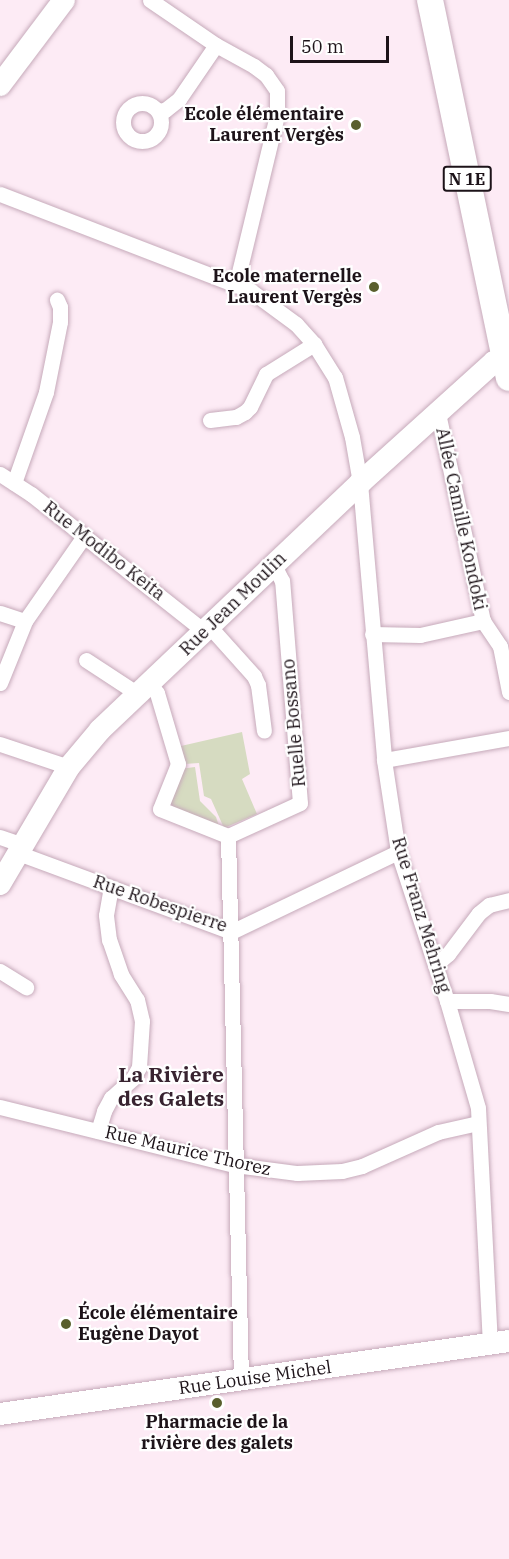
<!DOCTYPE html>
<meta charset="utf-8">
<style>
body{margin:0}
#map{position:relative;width:509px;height:1559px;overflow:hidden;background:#fdebf5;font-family:"IBM Plex Serif",serif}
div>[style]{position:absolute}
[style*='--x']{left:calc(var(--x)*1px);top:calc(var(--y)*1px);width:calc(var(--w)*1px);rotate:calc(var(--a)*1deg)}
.green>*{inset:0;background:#d6dbc1}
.roads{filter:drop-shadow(0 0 2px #c6aaba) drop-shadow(0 0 2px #c6aaba)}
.street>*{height:15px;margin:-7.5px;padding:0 7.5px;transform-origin:7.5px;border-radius:7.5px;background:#fff}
.street>.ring{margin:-7.5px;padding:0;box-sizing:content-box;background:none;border:15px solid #fff;border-radius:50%}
.secondary>*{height:22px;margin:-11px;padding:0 11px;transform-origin:11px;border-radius:11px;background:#fff}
.primary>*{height:26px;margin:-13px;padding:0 13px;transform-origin:13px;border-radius:13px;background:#fff}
.dots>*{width:16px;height:16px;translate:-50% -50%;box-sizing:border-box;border:3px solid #fff;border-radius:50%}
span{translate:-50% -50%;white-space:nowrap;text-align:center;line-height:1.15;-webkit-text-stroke:4.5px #fff;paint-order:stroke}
.shield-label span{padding:2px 4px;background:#fff;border:2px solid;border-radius:4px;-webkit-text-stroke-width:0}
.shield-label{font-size:16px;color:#1d1319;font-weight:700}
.poi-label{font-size:18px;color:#1d1319;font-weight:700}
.right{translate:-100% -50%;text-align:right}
.left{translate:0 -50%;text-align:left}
.street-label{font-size:18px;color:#1d1319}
.quarter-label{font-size:21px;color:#382330;font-weight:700}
.scale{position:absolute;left:290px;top:36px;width:99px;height:27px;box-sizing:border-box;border:3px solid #1d1319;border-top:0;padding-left:8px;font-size:18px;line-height:21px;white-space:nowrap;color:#1d1319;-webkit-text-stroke:4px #fff;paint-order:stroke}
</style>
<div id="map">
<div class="green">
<div style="clip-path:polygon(242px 732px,250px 774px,242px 779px,257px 814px,224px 828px,211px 799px,204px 796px,199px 763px,184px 764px,181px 746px)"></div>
<div style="clip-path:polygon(195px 767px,200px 801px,216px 817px,221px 832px,179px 814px,167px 799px,180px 769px)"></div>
</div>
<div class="roads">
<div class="street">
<div style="--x:150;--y:0;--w:80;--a:34.3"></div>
<div style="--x:216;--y:45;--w:43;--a:28.9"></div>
<div style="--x:254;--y:66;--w:15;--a:37"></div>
<div style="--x:266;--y:75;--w:19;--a:55"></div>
<div style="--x:277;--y:91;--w:24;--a:90"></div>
<div style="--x:277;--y:115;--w:174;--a:103.6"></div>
<div class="ring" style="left:123px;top:103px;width:23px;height:23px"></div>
<div style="--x:158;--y:111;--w:7;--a:-8"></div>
<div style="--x:165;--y:110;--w:18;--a:-38"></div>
<div style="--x:179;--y:99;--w:65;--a:-55.6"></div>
<div style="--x:0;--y:194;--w:269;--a:21.1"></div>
<div style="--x:251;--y:291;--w:56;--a:36.3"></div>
<div style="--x:296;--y:324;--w:27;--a:48"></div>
<div style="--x:314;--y:344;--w:39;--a:58"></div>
<div style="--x:335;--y:377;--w:62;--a:74.2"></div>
<div style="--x:352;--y:437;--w:47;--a:80.1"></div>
<div style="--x:360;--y:483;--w:278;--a:85"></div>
<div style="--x:384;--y:760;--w:93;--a:81.3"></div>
<div style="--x:398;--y:852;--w:157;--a:71.8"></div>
<div style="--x:447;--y:1001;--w:111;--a:73.8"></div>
<div style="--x:478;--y:1108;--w:236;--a:87.1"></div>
<div style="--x:438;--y:413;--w:213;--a:77.8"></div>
<div style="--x:483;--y:621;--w:30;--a:56"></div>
<div style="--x:500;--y:646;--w:47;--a:78.9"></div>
<div style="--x:210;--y:420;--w:26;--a:-7"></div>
<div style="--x:236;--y:417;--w:10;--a:-29"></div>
<div style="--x:245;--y:412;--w:7;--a:-45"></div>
<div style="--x:250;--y:407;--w:37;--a:-64"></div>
<div style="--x:266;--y:374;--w:57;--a:-32"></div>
<div style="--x:0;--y:474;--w:37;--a:33"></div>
<div style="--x:31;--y:494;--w:222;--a:38.4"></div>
<div style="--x:14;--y:483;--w:96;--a:-70.6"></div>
<div style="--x:46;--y:392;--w:71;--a:-78.7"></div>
<div style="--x:60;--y:322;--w:15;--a:-90"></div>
<div style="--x:60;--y:307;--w:8;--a:-113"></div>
<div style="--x:0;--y:613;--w:26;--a:18"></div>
<div style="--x:210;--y:627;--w:66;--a:48.1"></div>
<div style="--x:254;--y:676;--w:10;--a:66"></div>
<div style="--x:258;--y:685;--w:46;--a:82.6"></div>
<div style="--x:372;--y:634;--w:48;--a:1.2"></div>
<div style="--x:420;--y:635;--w:65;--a:-12.5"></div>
<div style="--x:86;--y:660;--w:62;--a:33.2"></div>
<div style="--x:0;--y:683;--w:67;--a:-68"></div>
<div style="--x:25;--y:621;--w:103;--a:-55.2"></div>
<div style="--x:150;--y:684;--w:11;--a:52"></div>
<div style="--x:157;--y:693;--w:74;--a:73.5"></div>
<div style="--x:178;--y:764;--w:48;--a:111.8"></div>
<div style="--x:160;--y:809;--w:73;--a:21.7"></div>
<div style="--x:228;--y:836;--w:79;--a:-24.6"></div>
<div style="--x:300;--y:803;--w:223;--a:-94.6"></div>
<div style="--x:282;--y:581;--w:18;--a:-117"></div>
<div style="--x:0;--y:744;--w:73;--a:18.4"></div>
<div style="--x:384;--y:760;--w:127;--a:-10"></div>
<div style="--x:228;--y:836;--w:542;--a:88.63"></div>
<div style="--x:0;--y:837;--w:24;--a:19"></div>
<div style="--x:18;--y:853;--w:227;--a:20.3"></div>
<div style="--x:231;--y:932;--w:185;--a:-25.6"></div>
<div style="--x:435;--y:965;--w:17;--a:-40"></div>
<div style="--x:448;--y:954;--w:51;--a:-52.9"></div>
<div style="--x:479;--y:913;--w:13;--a:-39"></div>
<div style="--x:489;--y:905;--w:21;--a:-14"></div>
<div style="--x:0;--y:971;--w:31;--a:32"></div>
<div style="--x:447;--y:1001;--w:43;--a:0"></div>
<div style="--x:490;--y:1001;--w:19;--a:9"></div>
<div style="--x:0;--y:1107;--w:242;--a:13.9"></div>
<div style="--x:235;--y:1165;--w:63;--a:7.4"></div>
<div style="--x:297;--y:1173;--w:45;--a:-2.5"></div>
<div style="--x:342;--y:1171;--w:21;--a:-14"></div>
<div style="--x:362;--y:1166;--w:83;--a:-24.1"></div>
<div style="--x:438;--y:1132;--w:41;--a:-12.7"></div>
<div style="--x:98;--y:1131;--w:21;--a:-73"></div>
<div style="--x:104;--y:1111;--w:15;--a:-62"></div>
<div style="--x:111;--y:1098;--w:30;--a:-42"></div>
<div style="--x:133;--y:1078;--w:13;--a:-61"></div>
<div style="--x:139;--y:1067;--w:46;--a:-86.3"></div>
<div style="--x:142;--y:1021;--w:22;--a:-103"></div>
<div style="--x:137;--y:1000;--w:31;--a:-122"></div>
<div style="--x:121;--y:974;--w:36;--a:-109"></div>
<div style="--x:109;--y:940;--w:25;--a:-97"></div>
<div style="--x:106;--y:915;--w:27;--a:-80"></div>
</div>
<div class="secondary">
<div style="--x:0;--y:85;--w:106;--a:-53"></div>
<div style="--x:0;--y:884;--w:136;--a:-59.5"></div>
<div style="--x:69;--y:767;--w:48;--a:-50"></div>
<div style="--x:100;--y:730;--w:359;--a:-43.5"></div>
<div style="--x:360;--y:483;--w:181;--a:-42.1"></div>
<div style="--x:494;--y:362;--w:11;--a:-15"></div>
<div style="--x:0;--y:1414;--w:514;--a:-8.16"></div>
</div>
<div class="primary">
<div style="--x:430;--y:0;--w:386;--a:78.2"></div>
</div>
</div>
<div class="dots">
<div style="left:356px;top:125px;background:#595f2d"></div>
<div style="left:374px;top:287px;background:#595f2d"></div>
<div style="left:66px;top:1324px;background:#595f2d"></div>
<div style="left:217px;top:1403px;background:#595f2d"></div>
</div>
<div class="shield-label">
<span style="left:467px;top:179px">N 1E</span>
</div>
<div class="poi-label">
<span class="right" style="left:344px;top:125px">Ecole élémentaire<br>Laurent Vergès</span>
<span class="right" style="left:362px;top:287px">Ecole maternelle<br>Laurent Vergès</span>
<span class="left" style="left:78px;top:1324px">École élémentaire<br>Eugène Dayot</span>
<span style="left:217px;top:1433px">Pharmacie de la<br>rivière des galets</span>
</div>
<div class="street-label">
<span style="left:461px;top:519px;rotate:78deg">Allée Camille Kondoki</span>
<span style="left:104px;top:551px;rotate:38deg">Rue Modibo Keita</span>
<span style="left:233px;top:604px;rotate:-44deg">Rue Jean Moulin</span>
<span style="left:294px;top:723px;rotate:-95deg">Ruelle Bossano</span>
<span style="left:160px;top:904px;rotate:19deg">Rue Robespierre</span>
<span style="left:421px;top:915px;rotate:73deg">Rue Franz Mehring</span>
<span style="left:188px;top:1151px;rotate:13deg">Rue Maurice Thorez</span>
<span style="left:255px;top:1378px;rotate:-8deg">Rue Louise Michel</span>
</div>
<div class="quarter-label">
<span style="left:171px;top:1086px">La Rivière<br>des Galets</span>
</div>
<div class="scale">50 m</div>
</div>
